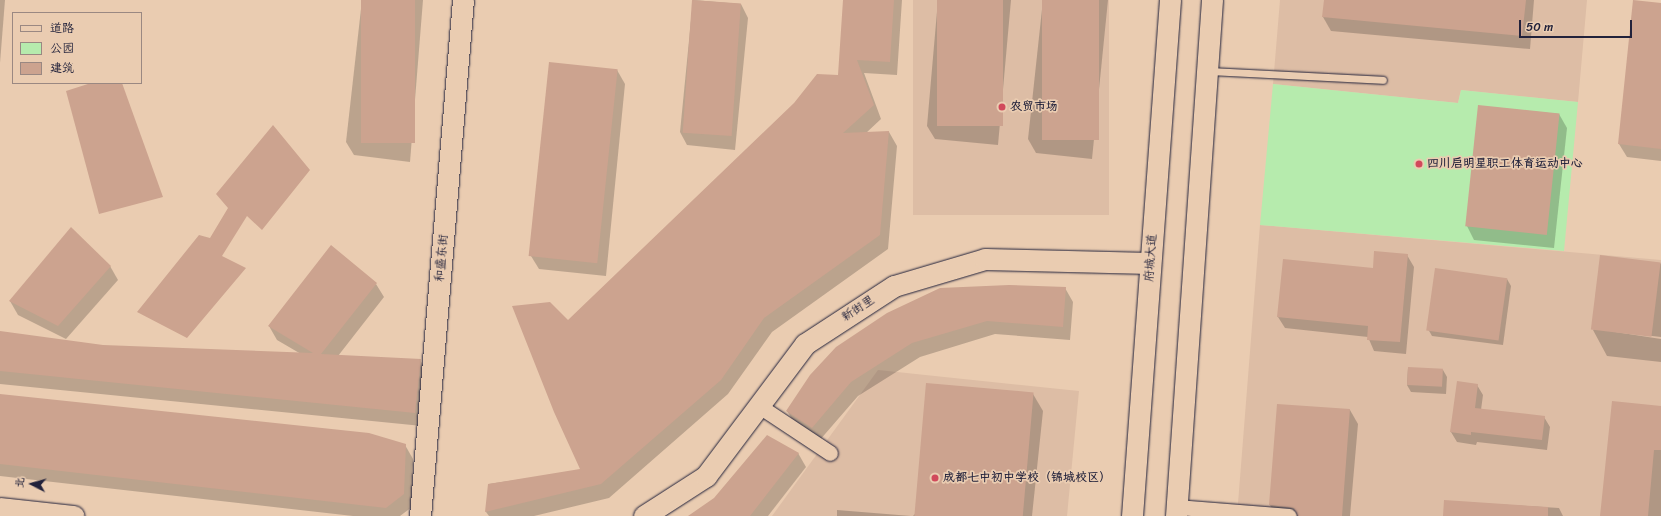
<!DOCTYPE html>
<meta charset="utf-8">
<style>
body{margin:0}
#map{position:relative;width:1661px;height:516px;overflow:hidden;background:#eaccb1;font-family:Sriracha,"LXGW WenKai TC",sans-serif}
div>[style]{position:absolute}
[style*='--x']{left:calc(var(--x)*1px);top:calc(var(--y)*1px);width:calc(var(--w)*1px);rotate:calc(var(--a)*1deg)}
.built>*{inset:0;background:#ddbda5;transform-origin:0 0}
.green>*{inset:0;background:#b6ebad}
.shadow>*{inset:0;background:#0003}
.building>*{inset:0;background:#cca38f;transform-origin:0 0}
.roads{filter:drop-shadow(0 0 1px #22223b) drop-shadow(0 0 1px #22223b)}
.lane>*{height:7px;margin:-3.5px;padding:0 3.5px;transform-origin:3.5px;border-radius:3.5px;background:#eaccb1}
.street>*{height:15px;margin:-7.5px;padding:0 7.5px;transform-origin:7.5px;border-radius:7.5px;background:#eaccb1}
.secondary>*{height:21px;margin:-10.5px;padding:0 10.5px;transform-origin:10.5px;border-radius:10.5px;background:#eaccb1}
.dots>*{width:11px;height:11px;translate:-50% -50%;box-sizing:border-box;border:2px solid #eaccb1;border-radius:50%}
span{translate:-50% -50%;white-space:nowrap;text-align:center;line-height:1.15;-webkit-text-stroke:3.5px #eaccb1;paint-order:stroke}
.poi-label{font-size:12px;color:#22223b;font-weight:700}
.left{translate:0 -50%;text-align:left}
.street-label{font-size:12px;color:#22223b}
.legend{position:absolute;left:12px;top:12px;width:130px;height:72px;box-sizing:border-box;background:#eaccb1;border:1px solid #9a8882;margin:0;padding:5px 7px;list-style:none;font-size:12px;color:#22223b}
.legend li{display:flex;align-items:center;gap:8px;height:20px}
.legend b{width:20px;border:1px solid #9a8882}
.north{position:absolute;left:12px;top:464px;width:40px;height:40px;-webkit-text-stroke:3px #eaccb1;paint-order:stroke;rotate:276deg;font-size:11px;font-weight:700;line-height:16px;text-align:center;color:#22223b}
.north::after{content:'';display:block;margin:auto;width:14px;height:18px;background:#22223b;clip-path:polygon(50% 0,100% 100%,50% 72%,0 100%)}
.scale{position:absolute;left:1519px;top:20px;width:113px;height:18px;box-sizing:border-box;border:2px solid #22223b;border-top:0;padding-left:5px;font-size:12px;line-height:14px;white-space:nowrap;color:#22223b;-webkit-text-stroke:3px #eaccb1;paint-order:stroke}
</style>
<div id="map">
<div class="built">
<div style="left:913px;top:0;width:196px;height:215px"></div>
<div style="clip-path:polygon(1280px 0,1587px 0,1578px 102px,1461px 90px,1458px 103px,1273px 84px)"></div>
<div style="clip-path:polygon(1260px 225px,1661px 260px,1661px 516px,1237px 516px)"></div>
<div style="clip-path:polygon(878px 370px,1079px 391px,1067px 516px,772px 516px)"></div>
</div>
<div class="green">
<div style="clip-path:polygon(1273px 84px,1458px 103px,1461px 90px,1578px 102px,1564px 251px,1260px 225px)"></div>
</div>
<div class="shadow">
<div style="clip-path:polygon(0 0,5px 0,0 63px)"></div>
<div style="clip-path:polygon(362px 0,423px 0,410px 162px,354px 155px,346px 142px)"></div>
<div style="clip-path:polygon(693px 0,741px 4px,748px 18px,735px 150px,687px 145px,680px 132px)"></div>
<div style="clip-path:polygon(844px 0,902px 0,897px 75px,864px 73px,881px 119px,866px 133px,889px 132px,897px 146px,888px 249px,772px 332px,728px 394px,609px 498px,534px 516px,489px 516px,486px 512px,489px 484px,582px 470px,568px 321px,839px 76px)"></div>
<div style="clip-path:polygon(938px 0,1011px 0,998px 145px,935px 139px,927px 126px)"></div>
<div style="clip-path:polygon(1043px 0,1108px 0,1092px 159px,1036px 153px,1028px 139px)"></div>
<div style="clip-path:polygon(1325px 0,1534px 0,1530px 49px,1331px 31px,1323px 17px)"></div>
<div style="clip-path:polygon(1661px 4px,1661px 161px,1627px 157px,1619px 144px)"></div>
<div style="clip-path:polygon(617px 70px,625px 84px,606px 276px,539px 269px,531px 256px)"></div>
<div style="clip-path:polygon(1479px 106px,1559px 114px,1567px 128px,1554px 248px,1474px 240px,1467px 226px)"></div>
<div style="clip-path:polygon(1407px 255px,1414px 267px,1406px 354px,1374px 351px,1368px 337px,1285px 328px,1278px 317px)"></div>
<div style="clip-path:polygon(1661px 263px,1661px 337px,1609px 331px,1661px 339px,1661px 362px,1607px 356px,1593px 330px)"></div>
<div style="clip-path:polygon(110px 266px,118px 280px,66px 339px,18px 315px,10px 301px)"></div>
<div style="clip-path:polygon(1507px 279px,1511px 286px,1503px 345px,1432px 336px,1428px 329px)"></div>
<div style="clip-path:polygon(376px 284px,384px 297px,338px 356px,420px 360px,428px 373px,422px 426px,0 384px,0 332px,103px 346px,301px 354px,277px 340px,269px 326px)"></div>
<div style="clip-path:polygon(1065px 288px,1073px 302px,1070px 340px,995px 334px,920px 357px,858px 396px,819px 441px,795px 424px,787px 411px,811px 376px)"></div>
<div style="clip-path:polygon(1408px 368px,1443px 370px,1447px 377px,1446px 394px,1411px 392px,1407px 385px)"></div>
<div style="clip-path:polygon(1477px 385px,1483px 395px,1481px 410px,1544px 417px,1550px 427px,1547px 450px,1477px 442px,1476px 445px,1457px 442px,1451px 432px)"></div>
<div style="clip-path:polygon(1033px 394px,1043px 411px,1032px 516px,913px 516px)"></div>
<div style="clip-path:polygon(0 395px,405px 445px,413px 459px,412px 507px,400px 516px,353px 516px,0 476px)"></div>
<div style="clip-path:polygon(1278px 405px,1350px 410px,1358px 424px,1350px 516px,1276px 516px,1270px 505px)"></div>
<div style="clip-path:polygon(1661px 407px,1661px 516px,1601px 516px)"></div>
<div style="clip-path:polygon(798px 453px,806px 467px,768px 516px,689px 516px)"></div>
<div style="clip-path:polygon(1445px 501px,1559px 508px,1563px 516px,1444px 516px)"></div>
<div style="clip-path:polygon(837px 510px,911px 516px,837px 516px)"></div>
</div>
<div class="building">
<div style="left:361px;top:0;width:54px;height:143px"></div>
<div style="left:692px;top:0;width:49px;height:133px;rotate:4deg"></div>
<div style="clip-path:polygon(843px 0,894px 0,890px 62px,857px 60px,874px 105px,843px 133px,889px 131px,880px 235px,764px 318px,721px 380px,601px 484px,485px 512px,488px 484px,580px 469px,554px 412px,512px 306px,550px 302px,568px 320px,794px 103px,817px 74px,838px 75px)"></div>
<div style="left:937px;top:0;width:66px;height:126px"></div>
<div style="left:1042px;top:0;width:57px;height:140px"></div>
<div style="clip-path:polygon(1324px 0,1526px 0,1522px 36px,1322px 17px)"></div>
<div style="clip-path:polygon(1633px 0,1661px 3px,1661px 149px,1618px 144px)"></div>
<div style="left:549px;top:62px;width:69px;height:195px;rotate:6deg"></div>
<div style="clip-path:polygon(91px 83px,122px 83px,163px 197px,99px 214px,66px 91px)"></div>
<div style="left:1478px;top:105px;width:82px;height:122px;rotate:6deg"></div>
<div style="clip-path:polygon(273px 125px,310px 170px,262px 230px,247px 216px,222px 256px,246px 268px,187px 338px,137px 312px,199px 235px,210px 238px,228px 208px,216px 194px)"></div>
<div style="clip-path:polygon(71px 227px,111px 266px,58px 326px,9px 301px)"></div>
<div style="clip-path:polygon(331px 245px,377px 283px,321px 354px,421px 359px,415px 413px,0 371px,0 331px,103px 345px,313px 353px,268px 326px)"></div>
<div style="clip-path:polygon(1374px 251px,1408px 254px,1400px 342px,1367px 340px,1368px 326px,1277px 317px,1283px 259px,1373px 268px)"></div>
<div style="left:1600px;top:255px;width:61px;height:75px;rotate:7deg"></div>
<div style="left:1435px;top:268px;width:73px;height:63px;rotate:8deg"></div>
<div style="clip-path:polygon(1009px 285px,1066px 287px,1063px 327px,987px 321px,912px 343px,851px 382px,812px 428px,786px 411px,810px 375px,836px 347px,887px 313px,940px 288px)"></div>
<div style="left:1408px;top:367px;width:35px;height:18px;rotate:3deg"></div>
<div style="clip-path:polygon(1457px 381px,1478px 384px,1475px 408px,1545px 416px,1542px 440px,1471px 432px,1471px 435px,1450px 432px)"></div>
<div style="left:926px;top:383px;width:108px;height:134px;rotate:5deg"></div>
<div style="clip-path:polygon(0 394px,369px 433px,406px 444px,404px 494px,386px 508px,0 464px)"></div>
<div style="clip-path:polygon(1612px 401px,1661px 406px,1661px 450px,1654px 450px,1648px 516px,1600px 516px)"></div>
<div style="clip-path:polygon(1277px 404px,1350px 409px,1342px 516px,1298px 516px,1294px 508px,1269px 505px)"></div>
<div style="clip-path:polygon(767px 435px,799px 453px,750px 516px,688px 516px,714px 498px)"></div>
<div style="clip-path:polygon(1444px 500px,1548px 507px,1548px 516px,1443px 516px)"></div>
</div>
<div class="roads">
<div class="lane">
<div style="--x:1208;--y:71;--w:175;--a:2.9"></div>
</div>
<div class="street">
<div style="--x:759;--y:406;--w:85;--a:33.5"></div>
<div style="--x:1177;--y:507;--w:112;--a:4.6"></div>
</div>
<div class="secondary">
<div style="--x:0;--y:508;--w:74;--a:6.2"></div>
<div style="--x:420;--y:516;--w:518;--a:-85.24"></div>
<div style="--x:644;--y:516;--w:74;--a:-32.8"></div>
<div style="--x:706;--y:476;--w:165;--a:-53.1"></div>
<div style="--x:805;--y:344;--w:106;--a:-33.1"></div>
<div style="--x:894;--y:286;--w:95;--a:-16.5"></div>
<div style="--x:985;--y:259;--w:165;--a:1.4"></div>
<div style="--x:1132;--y:516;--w:517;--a:-85.79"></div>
<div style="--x:1176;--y:516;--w:517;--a:-86.01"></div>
</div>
</div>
<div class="dots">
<div style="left:1002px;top:107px;background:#d1495b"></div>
<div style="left:1419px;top:164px;background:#d1495b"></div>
<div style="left:935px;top:478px;background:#d1495b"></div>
</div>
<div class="poi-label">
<span class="left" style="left:1010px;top:107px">农贸市场</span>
<span class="left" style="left:1427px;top:164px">四川启明星职工体育运动中心</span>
<span class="left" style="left:943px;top:478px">成都七中初中学校（锦城校区）</span>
</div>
<div class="street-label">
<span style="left:442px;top:258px;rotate:-85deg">和盛东街</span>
<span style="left:1151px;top:258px;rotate:-86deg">府城大道</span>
<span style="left:858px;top:309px;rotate:-33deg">新街里</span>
</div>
<ul class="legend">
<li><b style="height:5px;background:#eaccb1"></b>道路</li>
<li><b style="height:11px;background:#b6ebad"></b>公园</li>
<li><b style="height:11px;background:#cca38f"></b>建筑</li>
</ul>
<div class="north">北</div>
<div class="scale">50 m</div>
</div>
